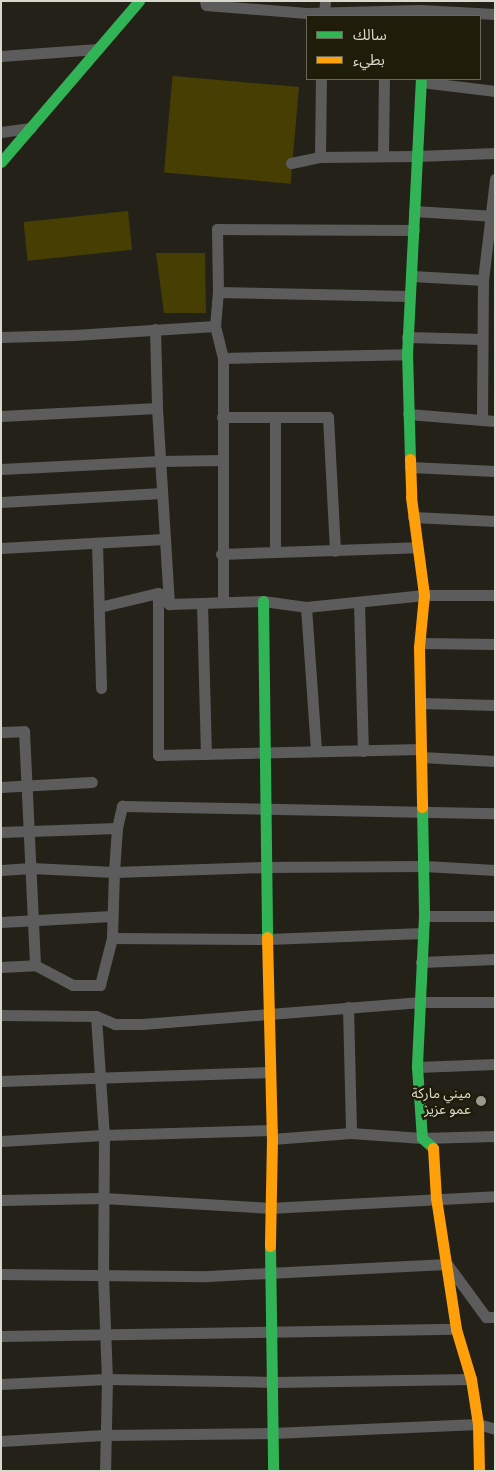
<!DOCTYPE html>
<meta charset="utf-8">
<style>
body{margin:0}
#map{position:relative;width:496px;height:1472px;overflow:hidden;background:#242218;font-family:"Roboto Condensed","Noto Sans Arabic",sans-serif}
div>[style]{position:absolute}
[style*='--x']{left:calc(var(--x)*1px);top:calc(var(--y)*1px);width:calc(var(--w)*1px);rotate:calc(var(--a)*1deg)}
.green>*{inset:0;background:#463e03;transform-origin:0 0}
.street>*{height:11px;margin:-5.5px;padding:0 5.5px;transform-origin:5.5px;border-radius:5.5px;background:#5d5c5d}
.fast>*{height:11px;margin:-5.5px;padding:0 5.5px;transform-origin:5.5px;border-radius:5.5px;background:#30b455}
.slow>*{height:11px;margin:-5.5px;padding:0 5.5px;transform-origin:5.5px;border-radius:5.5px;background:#ff9f0a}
.dots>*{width:14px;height:14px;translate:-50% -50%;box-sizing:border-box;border:2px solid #1f1d09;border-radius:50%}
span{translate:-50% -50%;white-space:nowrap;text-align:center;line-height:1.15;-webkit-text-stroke:5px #1f1d09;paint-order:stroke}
.poi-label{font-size:14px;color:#d9d8cc}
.right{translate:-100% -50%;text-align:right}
.frame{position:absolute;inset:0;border:2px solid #d9d8cc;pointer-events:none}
.legend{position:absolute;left:306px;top:15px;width:175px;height:65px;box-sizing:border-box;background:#1f1d09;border:1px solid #696857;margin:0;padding:6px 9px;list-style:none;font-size:15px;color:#d9d8cc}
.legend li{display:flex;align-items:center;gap:10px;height:25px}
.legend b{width:25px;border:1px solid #696857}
</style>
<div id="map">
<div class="green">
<div style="left:299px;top:87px;width:97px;height:127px;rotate:95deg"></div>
<div style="left:128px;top:211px;width:39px;height:105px;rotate:84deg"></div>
<div style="clip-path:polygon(156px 253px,205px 253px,206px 313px,164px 313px)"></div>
</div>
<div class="street">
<div style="--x:205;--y:1;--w:4;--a:76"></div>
<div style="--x:206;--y:5;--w:101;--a:4.5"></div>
<div style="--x:307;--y:13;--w:113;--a:-1.5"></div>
<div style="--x:420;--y:10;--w:75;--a:3.1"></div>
<div style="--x:324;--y:16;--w:15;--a:-86"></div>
<div style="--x:1;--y:56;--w:97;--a:-4.1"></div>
<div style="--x:421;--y:82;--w:75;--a:6.9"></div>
<div style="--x:1;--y:132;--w:30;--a:-8"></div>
<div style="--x:383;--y:156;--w:77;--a:-89.3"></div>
<div style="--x:320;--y:157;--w:78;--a:-89.3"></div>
<div style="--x:291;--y:163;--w:30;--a:-12"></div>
<div style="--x:320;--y:157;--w:97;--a:-0.6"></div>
<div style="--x:417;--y:156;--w:78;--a:-2.2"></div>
<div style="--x:414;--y:211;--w:81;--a:3.5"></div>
<div style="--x:412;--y:276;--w:71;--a:3.2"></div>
<div style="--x:218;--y:292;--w:191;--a:1.2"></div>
<div style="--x:155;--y:329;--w:79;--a:88.5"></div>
<div style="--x:157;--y:408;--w:196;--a:86.5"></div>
<div style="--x:1;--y:337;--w:73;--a:-1.6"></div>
<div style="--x:74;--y:335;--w:141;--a:-3.7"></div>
<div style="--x:407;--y:337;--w:75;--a:1.5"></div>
<div style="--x:223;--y:358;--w:184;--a:-1.2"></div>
<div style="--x:408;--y:414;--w:87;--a:4.6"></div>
<div style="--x:1;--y:416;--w:156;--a:-2.9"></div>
<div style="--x:222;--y:417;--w:106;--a:0"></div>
<div style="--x:328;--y:417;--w:134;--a:87"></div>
<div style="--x:482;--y:420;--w:140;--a:-89.6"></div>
<div style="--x:483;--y:280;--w:102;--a:-83.2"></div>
<div style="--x:410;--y:467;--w:85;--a:2.7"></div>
<div style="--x:1;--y:469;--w:159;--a:-2.9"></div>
<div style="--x:160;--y:461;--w:62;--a:-0.9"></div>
<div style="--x:1;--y:502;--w:161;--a:-3.2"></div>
<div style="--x:413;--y:517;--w:82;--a:2.8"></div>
<div style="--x:97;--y:543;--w:145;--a:88.4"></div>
<div style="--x:1;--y:548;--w:163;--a:-3.2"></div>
<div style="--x:275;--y:552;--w:135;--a:-90"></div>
<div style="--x:221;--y:554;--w:196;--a:-2"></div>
<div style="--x:158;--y:593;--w:162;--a:90"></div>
<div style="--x:158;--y:755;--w:263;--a:-1.3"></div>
<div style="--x:223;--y:602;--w:244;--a:-90"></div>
<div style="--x:223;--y:358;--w:33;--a:-104"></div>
<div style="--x:215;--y:326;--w:34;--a:-85"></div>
<div style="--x:218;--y:292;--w:63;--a:-90.9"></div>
<div style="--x:217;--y:229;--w:197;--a:0.3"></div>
<div style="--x:359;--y:602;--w:149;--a:88.5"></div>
<div style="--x:202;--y:603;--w:151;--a:88.5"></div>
<div style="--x:99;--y:607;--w:61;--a:-13.3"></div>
<div style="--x:158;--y:593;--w:16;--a:45"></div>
<div style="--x:169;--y:604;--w:94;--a:-1.8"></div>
<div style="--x:263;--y:601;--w:43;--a:7.9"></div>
<div style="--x:306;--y:607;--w:119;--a:-5.8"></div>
<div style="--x:424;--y:595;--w:71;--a:0"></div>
<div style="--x:306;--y:607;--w:144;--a:86"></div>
<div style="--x:420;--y:643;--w:75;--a:0.8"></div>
<div style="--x:420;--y:703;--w:75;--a:1.5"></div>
<div style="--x:1;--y:732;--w:23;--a:-2"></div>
<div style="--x:24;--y:731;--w:234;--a:87.3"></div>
<div style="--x:421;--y:757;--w:74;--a:3.1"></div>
<div style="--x:1;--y:787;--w:91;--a:-3.1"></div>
<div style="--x:1;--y:832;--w:116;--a:-2"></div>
<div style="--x:1;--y:870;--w:30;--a:-4"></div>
<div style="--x:31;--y:868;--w:83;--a:2.8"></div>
<div style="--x:114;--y:872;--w:44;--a:-86.1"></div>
<div style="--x:117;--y:828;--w:23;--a:-77"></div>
<div style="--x:122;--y:806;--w:373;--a:1.1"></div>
<div style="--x:424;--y:916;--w:71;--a:0"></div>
<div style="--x:1;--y:922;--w:111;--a:-3.1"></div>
<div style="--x:112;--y:938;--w:156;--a:0.4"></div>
<div style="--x:268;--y:939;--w:155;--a:-2.2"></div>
<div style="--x:421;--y:962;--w:74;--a:-2.3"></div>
<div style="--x:1;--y:967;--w:34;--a:-3"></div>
<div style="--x:35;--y:965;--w:43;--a:27.8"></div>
<div style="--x:73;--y:985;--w:27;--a:0"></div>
<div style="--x:100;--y:985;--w:49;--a:-75.7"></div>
<div style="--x:112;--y:938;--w:66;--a:-88.3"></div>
<div style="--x:114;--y:872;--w:151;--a:-1.9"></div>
<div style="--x:265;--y:867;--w:159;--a:-0.4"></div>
<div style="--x:424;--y:866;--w:71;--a:3.2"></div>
<div style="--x:348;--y:1007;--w:126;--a:88.6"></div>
<div style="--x:1;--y:1015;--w:95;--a:0.6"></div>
<div style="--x:96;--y:1016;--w:21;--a:23"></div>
<div style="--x:115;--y:1024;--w:27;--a:0"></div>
<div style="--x:142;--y:1024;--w:280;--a:-4.5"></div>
<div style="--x:421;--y:1002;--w:74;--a:0"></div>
<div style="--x:96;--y:1016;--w:119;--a:86.2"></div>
<div style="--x:104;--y:1135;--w:140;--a:90.4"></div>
<div style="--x:103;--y:1275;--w:104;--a:87.8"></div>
<div style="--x:107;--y:1379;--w:92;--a:91.2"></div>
<div style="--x:417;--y:1067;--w:78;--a:-2.2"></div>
<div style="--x:1;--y:1081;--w:268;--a:-1.9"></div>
<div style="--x:272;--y:1139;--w:79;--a:-4.3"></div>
<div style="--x:351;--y:1133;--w:71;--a:4"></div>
<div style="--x:422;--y:1138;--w:73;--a:-1.6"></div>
<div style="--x:1;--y:1141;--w:103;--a:-3.3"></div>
<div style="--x:104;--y:1135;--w:168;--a:-1.7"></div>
<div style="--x:1;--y:1200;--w:102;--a:-1.1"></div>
<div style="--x:103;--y:1198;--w:166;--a:3.4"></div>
<div style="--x:269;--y:1208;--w:226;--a:-3"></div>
<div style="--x:1;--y:1274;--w:207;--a:0.6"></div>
<div style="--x:208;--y:1276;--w:239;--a:-2.9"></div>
<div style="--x:447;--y:1264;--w:66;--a:53.7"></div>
<div style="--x:486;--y:1317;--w:9;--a:0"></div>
<div style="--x:1;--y:1336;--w:455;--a:-0.9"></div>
<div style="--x:1;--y:1384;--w:106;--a:-2.7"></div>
<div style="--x:107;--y:1379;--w:166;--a:1"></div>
<div style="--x:273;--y:1382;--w:198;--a:-0.9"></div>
<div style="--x:1;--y:1441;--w:103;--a:-3.3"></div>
<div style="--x:104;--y:1435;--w:169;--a:-0.7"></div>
<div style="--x:273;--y:1433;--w:205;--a:-2.5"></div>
<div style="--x:478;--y:1424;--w:18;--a:16"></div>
</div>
<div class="fast">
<div style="--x:1;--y:162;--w:212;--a:-49.4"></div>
<div style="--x:410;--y:459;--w:105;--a:-91.6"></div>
<div style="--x:407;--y:354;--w:275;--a:-87.1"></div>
<div style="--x:263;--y:601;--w:336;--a:89.3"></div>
<div style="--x:422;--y:807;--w:109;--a:88.9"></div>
<div style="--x:424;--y:916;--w:151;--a:92.7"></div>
<div style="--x:417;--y:1067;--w:71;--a:86"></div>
<div style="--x:422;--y:1138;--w:15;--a:42"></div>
<div style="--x:270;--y:1246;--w:225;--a:89.2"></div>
</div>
<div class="slow">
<div style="--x:410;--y:459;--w:38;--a:88"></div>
<div style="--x:411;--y:497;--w:99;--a:82.4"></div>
<div style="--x:424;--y:595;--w:52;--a:95.5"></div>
<div style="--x:419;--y:647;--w:160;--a:88.9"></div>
<div style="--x:267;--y:937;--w:202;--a:88.6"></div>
<div style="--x:272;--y:1139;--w:107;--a:91.1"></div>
<div style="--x:433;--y:1148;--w:50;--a:86.6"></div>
<div style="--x:436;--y:1198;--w:133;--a:81.3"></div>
<div style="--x:456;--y:1329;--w:52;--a:73.3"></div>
<div style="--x:471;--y:1379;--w:46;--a:81.2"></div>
<div style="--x:478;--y:1424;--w:47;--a:88.8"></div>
</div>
<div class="dots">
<div style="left:481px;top:1101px;background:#9a988d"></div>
</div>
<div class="poi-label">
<span class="right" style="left:471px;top:1101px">ميني ماركة<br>عمو عزيز</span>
</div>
<div class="frame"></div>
<ul class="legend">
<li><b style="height:6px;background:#30b455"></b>سالك</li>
<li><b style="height:6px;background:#ff9f0a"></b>بطيء</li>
</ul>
</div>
